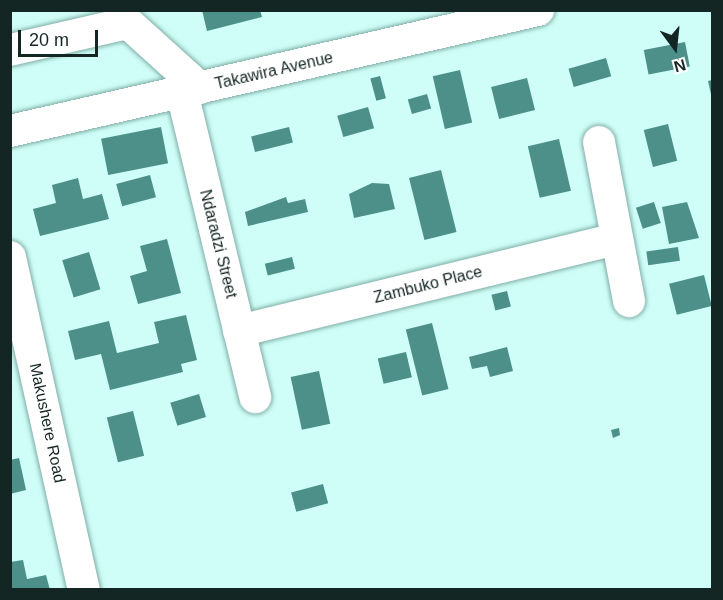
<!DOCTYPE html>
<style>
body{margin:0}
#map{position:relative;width:723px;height:600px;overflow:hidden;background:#cefef7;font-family:Helvetica,sans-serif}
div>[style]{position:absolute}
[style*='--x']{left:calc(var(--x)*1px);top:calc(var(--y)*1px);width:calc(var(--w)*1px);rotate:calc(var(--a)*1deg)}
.building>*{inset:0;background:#4c9089;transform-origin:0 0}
.roads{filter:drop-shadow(0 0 2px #80ada7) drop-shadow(0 0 2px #80ada7)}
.minor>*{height:32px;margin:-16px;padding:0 16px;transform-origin:16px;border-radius:16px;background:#fff}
span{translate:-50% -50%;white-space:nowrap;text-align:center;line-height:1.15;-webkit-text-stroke:5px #fff;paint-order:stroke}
.street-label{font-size:16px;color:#142624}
.frame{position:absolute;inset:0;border:12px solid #142624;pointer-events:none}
.north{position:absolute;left:645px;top:18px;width:60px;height:60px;-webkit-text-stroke:4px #fff;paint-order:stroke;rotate:165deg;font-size:16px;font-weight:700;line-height:24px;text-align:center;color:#142624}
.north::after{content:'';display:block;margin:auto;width:21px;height:27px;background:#142624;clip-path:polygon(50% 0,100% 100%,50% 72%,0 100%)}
.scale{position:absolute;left:18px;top:30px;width:80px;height:27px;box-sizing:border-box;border:3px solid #142624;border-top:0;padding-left:8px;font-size:18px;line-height:21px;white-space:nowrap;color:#142624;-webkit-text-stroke:4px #fff;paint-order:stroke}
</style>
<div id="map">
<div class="building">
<div style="clip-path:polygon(202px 10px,260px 10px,262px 17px,207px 31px)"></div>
<div style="left:685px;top:42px;width:25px;height:42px;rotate:79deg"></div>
<div style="left:606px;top:58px;width:19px;height:39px;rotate:74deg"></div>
<div style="left:460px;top:70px;width:54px;height:28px;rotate:77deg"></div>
<div style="left:380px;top:76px;width:23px;height:10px;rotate:75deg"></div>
<div style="left:527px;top:78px;width:33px;height:37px;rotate:76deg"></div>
<div style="clip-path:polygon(712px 80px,712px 99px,708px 81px)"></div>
<div style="left:427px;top:94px;width:15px;height:20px;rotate:74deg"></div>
<div style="left:368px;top:107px;width:22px;height:32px;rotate:74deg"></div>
<div style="left:668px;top:124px;width:38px;height:25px;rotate:76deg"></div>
<div style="left:161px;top:127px;width:37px;height:61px;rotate:79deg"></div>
<div style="left:289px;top:127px;width:16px;height:39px;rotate:76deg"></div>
<div style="left:559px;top:139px;width:53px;height:32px;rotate:77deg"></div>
<div style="left:441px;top:170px;width:64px;height:33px;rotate:76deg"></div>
<div style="left:150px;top:175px;width:23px;height:35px;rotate:75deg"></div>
<div style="clip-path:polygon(78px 178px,83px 199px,102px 194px,109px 219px,40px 236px,33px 209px,56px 203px,52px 185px)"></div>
<div style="clip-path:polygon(372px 183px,389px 184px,395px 209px,354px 218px,349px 194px)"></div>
<div style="clip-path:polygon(286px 197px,288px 203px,305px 199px,308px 212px,248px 226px,245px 212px)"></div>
<div style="left:654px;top:202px;width:22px;height:19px;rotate:72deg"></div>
<div style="clip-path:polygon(687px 202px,699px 238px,669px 244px,662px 207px)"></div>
<div style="clip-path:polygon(167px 239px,181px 293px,138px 304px,130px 276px,147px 271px,140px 246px)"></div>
<div style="left:678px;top:247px;width:14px;height:32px;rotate:82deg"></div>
<div style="left:89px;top:252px;width:39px;height:28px;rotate:73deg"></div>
<div style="left:292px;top:257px;width:12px;height:28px;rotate:76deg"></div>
<div style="left:704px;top:275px;width:32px;height:36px;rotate:76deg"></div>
<div style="left:507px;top:291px;width:16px;height:16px;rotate:76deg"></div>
<div style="clip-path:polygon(186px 315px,197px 360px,181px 364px,183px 372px,110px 390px,101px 354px,75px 360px,68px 331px,109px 321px,117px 353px,159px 343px,154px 322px)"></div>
<div style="left:432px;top:323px;width:68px;height:27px;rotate:76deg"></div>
<div style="clip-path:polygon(507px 347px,513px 371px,490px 377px,487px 366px,472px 369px,469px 357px)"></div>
<div style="left:406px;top:352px;width:26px;height:29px;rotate:77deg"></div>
<div style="left:319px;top:371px;width:54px;height:29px;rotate:78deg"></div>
<div style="left:199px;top:394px;width:24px;height:30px;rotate:73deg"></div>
<div style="left:133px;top:411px;width:46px;height:27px;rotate:76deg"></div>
<div style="clip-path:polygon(619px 428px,620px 435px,613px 438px,611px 430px)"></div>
<div style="clip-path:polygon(19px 458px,26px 490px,10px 494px,10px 460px)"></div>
<div style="left:323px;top:484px;width:20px;height:33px;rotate:75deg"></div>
<div style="clip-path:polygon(23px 560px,27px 579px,46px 575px,50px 590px,10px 590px,10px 562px)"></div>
</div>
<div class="roads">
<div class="minor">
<div style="--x:10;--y:50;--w:121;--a:-12.9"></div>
<div style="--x:128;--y:23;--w:97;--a:42.1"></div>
<div style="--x:182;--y:92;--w:314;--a:76.5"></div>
<div style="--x:10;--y:131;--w:542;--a:-12.91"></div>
<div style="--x:599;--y:142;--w:162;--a:79.3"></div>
<div style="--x:10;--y:257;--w:341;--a:77.5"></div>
<div style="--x:239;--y:331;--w:388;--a:-13.7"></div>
</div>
</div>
<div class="street-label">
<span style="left:274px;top:71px;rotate:-13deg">Takawira Avenue</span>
<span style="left:218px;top:244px;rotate:76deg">Ndaradzi Street</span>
<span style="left:428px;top:285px;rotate:-14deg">Zambuko Place</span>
<span style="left:47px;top:423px;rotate:78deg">Makushere Road</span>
</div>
<div class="frame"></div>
<div class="north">N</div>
<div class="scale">20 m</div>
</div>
